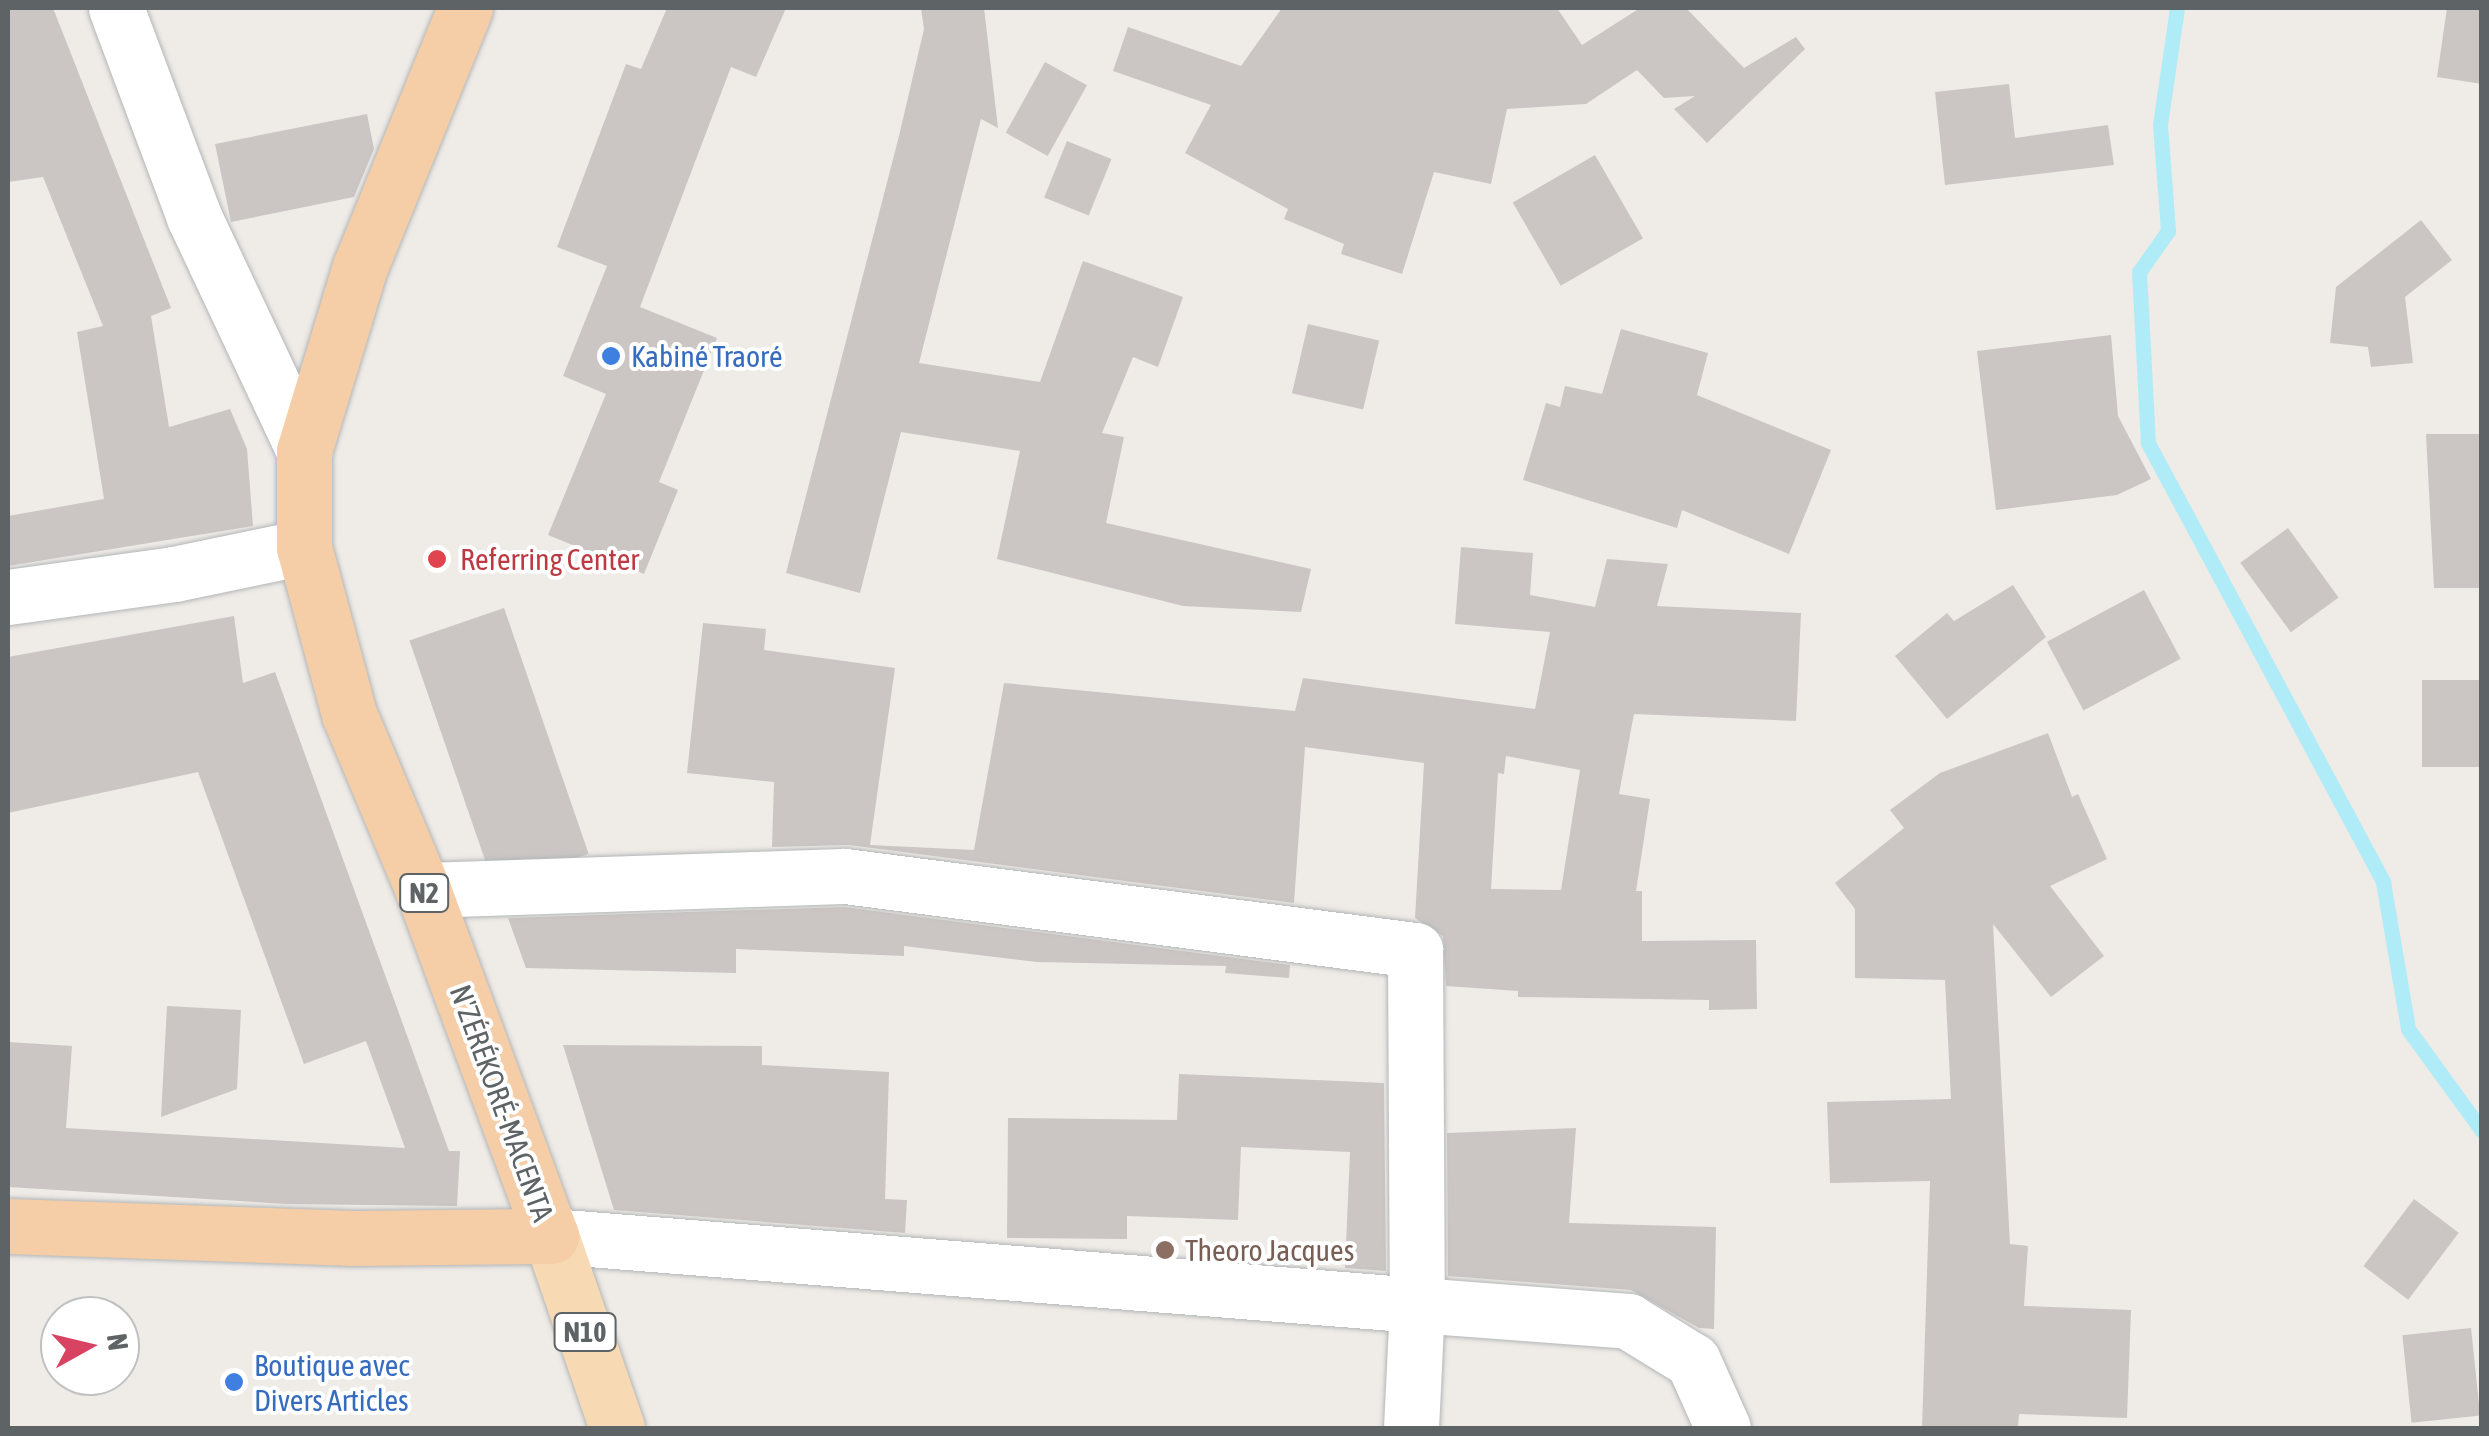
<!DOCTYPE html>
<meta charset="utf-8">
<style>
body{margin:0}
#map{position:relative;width:2489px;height:1436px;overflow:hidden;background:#efebe7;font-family:"Asap Condensed",sans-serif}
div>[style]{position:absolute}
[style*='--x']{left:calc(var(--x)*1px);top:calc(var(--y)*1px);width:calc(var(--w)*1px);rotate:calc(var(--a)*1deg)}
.stream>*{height:15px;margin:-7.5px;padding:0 7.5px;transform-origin:7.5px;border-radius:7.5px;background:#afecf7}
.building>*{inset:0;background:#cbc6c4;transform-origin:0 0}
.roads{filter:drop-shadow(0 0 2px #b2b6b8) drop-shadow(0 0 2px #b2b6b8)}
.minor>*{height:55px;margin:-27.5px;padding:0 27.5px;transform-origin:27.5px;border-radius:27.5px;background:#fff}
.secondary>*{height:55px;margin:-27.5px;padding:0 27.5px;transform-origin:27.5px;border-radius:27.5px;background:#fff}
.primary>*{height:55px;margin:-27.5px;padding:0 27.5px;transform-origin:27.5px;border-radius:27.5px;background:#f7d9b4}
.trunk>*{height:55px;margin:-27.5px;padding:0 27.5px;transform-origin:27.5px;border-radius:27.5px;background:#f5cea7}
.dots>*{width:28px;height:28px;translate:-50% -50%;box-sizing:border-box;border:5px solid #fff;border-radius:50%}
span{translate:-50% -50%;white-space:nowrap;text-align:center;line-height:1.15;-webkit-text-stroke:8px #fff;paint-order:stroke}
.shield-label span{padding:2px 8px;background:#fff;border:2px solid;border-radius:8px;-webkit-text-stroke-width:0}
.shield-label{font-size:28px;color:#5e6466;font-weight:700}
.shop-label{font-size:30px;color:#366cbe}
.left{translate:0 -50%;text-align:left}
.health-label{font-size:30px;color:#be3a42}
.street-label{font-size:30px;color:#5e6466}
.education-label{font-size:30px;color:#785e54}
.frame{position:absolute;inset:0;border:10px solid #5e6466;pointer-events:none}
.north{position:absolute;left:40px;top:1296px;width:100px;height:100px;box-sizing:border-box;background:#fff;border:2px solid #bfc1c2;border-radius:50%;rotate:82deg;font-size:28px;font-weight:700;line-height:40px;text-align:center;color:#5e6466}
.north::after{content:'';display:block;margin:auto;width:35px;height:45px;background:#d94362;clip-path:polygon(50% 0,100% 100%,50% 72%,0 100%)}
</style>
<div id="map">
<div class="stream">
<div style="--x:2177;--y:8;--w:117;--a:98.3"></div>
<div style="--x:2160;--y:124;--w:107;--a:85.7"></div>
<div style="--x:2168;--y:231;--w:50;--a:125.3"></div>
<div style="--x:2139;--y:272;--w:171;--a:87"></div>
<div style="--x:2148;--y:443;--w:498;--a:61.8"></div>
<div style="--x:2383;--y:882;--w:149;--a:80.3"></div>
<div style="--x:2408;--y:1029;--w:126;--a:54"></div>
</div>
<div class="building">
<div style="clip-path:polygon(8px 8px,53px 8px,171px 308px,151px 316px,169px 427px,230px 409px,247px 449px,253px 526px,8px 566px,8px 516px,104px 499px,77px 332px,103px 326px,43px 177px,8px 182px)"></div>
<div style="clip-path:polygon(667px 8px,786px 8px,756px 77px,731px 67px,640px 307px,717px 338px,659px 482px,678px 490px,644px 574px,548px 535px,606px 394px,563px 376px,607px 266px,557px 247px,626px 64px,641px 69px)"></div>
<div style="clip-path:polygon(921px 8px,984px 8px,998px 128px,981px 119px,919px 363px,1040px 382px,1083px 261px,1183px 297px,1158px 367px,1133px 357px,1102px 433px,1124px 437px,1106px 523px,1311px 569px,1301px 612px,1183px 606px,997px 559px,1020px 451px,901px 432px,860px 593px,786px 573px,899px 136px,924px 29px)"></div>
<div style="clip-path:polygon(1282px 8px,1557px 8px,1582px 45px,1640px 8px,1686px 8px,1744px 68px,1796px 37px,1805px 49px,1707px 143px,1674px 109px,1695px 96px,1664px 98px,1637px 70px,1586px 104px,1507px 109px,1491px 184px,1434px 172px,1402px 274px,1341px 254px,1344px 244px,1284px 219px,1288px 209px,1185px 153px,1211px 105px,1113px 71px,1128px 27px,1241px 66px)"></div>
<div style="clip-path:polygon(2447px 8px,2482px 8px,2482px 84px,2437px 77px)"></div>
<div style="left:1045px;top:62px;width:48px;height:81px;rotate:29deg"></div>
<div style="clip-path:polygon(2009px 84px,2015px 138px,2108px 125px,2114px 165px,1945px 185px,1935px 92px)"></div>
<div style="clip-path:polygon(367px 114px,374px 149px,354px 197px,231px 222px,215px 144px)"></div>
<div style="left:1067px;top:141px;width:48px;height:61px;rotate:22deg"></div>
<div style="left:1595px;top:155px;width:96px;height:95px;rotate:60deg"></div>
<div style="clip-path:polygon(2421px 220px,2452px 260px,2405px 297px,2413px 363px,2371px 367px,2368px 347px,2330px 343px,2336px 287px)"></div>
<div style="left:1308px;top:324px;width:73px;height:71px;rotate:13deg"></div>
<div style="clip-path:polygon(1621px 329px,1708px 353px,1697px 395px,1831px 450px,1789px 554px,1682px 510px,1677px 528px,1523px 480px,1546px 403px,1560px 407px,1565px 386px,1602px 394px)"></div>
<div style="clip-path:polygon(2111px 335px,2118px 416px,2151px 479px,2117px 495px,1996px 510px,1977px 351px)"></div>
<div style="clip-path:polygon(2426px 434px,2482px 434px,2482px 588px,2434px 588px)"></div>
<div style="left:2288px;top:528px;width:86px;height:59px;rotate:54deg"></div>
<div style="clip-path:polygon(evenodd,1461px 547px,1533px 553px,1530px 595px,1595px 607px,1607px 559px,1668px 564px,1657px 606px,1801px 613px,1796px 721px,1634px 714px,1619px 794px,1650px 799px,1636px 891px,1642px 891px,1642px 941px,1756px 940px,1757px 1009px,1709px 1010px,1709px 1000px,1518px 997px,1518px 991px,1446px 986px,1443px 936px,1415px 918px,1424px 763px,1305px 747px,1294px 903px,849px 845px,772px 847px,774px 782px,687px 773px,703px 623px,766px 629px,764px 650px,895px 668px,870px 845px,974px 850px,1004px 683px,1295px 711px,1303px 678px,1535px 709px,1550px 632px,1455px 624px,1461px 547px,1506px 756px,1580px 770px,1561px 890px,1491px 889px,1498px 773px,1504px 774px,1506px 756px)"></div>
<div style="clip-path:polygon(2013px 585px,2046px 637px,1947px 719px,1895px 656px,1947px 613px,1954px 621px)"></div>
<div style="left:2144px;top:590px;width:78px;height:110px;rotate:62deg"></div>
<div style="left:504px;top:608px;width:260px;height:100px;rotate:71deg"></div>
<div style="clip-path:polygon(234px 616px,243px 683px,275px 672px,449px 1151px,460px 1151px,457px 1206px,287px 1204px,8px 1187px,8px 1042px,72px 1046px,66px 1128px,405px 1148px,366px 1041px,304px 1064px,198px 772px,8px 813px,8px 657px)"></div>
<div style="left:2482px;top:680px;width:87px;height:60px;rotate:90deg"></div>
<div style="clip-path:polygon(2048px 733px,2072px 797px,2078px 794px,2107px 859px,2050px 886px,2104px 956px,2051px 997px,1993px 924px,2010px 1244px,2028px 1246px,2024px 1306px,2131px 1310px,2127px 1418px,2019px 1414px,2018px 1428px,1922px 1428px,1930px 1181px,1830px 1183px,1827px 1102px,1951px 1099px,1945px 980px,1855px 978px,1855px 909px,1835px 883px,1904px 828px,1890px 810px,1940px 773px)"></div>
<div style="clip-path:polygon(844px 907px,1290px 965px,1289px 978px,1225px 973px,1226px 966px,1037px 962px,904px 946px,904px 956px,736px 949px,736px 973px,526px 968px,508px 918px)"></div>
<div style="clip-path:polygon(167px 1006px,241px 1010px,237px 1089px,161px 1117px)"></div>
<div style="clip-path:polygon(563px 1045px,762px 1046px,762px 1065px,889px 1072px,885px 1199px,907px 1200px,905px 1233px,614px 1210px)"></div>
<div style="clip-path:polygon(1179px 1074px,1384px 1083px,1386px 1271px,1345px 1268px,1350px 1152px,1241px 1147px,1238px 1220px,1127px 1216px,1127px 1239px,1007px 1238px,1008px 1118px,1177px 1120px)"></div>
<div style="clip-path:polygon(1576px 1128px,1569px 1223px,1716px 1227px,1714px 1329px,1699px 1328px,1631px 1290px,1448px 1276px,1447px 1133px)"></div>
<div style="left:2414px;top:1199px;width:56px;height:84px;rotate:37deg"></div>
<div style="left:2471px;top:1328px;width:88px;height:69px;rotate:84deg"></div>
</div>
<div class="roads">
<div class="minor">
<div style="--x:423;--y:890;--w:422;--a:-1.9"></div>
<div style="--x:845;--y:876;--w:575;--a:7.4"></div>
<div style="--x:1415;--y:950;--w:355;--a:89.7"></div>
<div style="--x:1417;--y:1305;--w:869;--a:-175.44"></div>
<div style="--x:1411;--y:1428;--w:123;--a:-87.2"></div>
<div style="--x:1417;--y:1305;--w:212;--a:4.3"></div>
<div style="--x:1628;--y:1321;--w:76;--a:31.6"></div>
<div style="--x:1693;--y:1361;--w:73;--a:65.9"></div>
</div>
<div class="secondary">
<div style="--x:116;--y:8;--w:223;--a:69.5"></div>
<div style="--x:194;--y:217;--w:259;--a:64.8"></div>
<div style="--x:8;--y:597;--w:168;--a:-7.9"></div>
<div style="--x:174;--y:574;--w:133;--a:-11.7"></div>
</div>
<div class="primary">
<div style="--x:551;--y:1236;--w:203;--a:71"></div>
</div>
<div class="trunk">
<div style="--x:8;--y:1226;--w:346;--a:2"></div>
<div style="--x:354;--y:1238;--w:197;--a:-0.6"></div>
<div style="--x:551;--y:1236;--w:369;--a:-110.3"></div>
<div style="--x:423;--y:890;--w:191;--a:-112.8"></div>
<div style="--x:349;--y:714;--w:173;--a:-105.1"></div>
<div style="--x:304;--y:547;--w:96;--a:-90"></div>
<div style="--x:304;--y:451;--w:192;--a:-73.1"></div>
<div style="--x:360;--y:267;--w:279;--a:-67.9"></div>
</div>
</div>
<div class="dots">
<div style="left:611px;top:356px;background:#3f7fe0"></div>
<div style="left:437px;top:559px;background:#e0444e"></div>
<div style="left:1165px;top:1250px;background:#8d6e63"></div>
<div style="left:234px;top:1382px;background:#3f7fe0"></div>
</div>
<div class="shield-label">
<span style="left:424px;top:893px">N2</span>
<span style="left:585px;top:1332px">N10</span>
</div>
<div class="shop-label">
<span class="left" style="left:631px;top:356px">Kabiné Traoré</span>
<span class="left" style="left:254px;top:1382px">Boutique avec<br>Divers Articles</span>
</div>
<div class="health-label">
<span class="left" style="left:460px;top:559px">Referring Center</span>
</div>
<div class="street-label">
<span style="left:502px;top:1103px;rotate:70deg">N'ZÉRÉKORÉ-MACENTA</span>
</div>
<div class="education-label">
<span class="left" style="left:1185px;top:1250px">Theoro Jacques</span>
</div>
<div class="frame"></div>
<div class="north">N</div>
</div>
